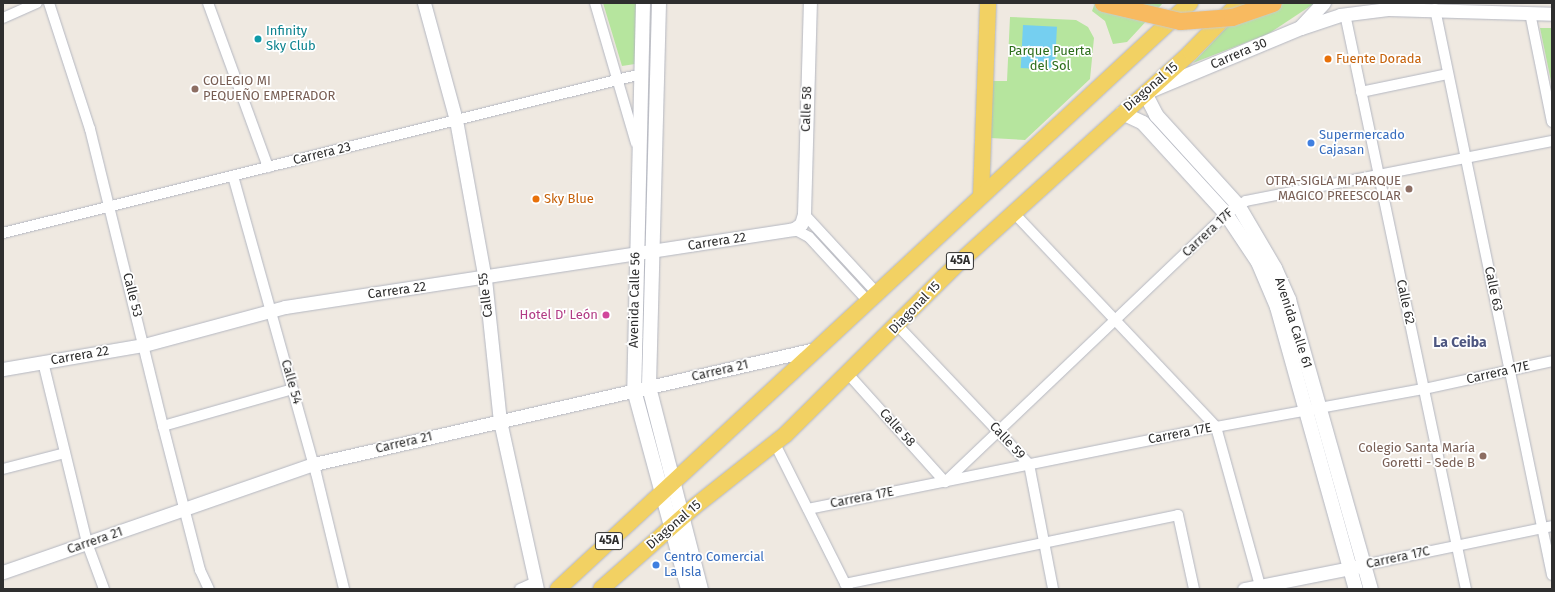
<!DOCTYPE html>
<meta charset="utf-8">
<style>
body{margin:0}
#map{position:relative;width:1555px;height:592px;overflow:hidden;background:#efe9e1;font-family:"Fira Sans",sans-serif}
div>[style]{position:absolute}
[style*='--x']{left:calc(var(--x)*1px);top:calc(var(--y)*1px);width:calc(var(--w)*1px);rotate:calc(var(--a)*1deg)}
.green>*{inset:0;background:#b6e59e}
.water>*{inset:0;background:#75cff0;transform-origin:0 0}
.roads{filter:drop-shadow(0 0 1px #b4b7c1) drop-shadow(0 0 1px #b4b7c1)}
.minor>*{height:10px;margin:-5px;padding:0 5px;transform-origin:5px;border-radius:5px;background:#fff}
.tertiary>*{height:13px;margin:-6.5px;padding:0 6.5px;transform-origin:6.5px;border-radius:6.5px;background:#fff}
.secondary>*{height:14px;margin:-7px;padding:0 7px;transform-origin:7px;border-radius:7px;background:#fff}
.primary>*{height:16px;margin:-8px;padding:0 8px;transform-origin:8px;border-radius:8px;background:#f2d163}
.bridges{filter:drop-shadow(0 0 1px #c9c9c9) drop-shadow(0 0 1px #c9c9c9)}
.trunk-bridge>*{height:17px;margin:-8.5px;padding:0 8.5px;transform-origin:8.5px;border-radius:8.5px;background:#f8ba60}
.dots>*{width:11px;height:11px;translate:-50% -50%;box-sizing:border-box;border:2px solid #fff;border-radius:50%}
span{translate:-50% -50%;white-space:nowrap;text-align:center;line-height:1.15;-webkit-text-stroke:3.5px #fff;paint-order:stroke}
.shield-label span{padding:1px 3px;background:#fff;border:1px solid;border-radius:3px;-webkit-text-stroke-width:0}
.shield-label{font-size:12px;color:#2e2e2e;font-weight:700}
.culture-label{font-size:13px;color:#0d838f}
.left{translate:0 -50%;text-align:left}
.park-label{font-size:13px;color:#2c6e1b}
.street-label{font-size:13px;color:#2e2e2e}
.food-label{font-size:13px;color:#c56008}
.education-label{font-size:13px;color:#785e54}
.right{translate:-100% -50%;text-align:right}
.shop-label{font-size:13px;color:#366cbe}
.hotel-label{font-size:13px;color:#b23c85}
.neighbourhood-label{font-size:14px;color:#4d5680;font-weight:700}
.frame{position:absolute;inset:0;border:4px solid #2e2e2e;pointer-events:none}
</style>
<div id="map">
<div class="green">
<div style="clip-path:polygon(603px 3px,637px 3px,635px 64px,622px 66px)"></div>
<div style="clip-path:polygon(1095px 3px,1163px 3px,1127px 42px,1113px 44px,1105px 21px,1092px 11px)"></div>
<div style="clip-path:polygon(1250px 3px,1315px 3px,1268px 34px,1193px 63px)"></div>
<div style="clip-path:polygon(1010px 17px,1076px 20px,1088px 27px,1094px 38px,1090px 79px,1025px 140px,990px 138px,993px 81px,1007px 81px)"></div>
<div style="clip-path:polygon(1540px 28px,1552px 28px,1552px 86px)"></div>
</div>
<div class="water">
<div style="left:1023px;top:25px;width:34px;height:43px;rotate:3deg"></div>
</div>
<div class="roads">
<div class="minor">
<div style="--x:49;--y:3;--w:133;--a:72"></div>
<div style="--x:90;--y:129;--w:306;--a:76.2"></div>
<div style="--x:163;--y:426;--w:149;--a:75.6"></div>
<div style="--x:200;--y:570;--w:21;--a:65"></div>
<div style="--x:208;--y:3;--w:175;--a:69.9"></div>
<div style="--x:595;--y:3;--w:146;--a:73.7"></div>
<div style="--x:1435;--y:9;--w:578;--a:78.32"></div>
<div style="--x:1530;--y:13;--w:111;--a:78.6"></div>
<div style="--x:1345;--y:14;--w:588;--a:78.12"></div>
<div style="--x:3;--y:18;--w:37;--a:-24"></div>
<div style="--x:1361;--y:92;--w:89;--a:-11.7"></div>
<div style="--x:233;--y:176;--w:308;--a:74.4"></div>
<div style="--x:316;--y:473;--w:119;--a:76.4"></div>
<div style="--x:1013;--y:212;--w:296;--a:46.6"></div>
<div style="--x:1216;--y:427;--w:165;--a:74.5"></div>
<div style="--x:804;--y:214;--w:106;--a:47.3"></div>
<div style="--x:794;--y:229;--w:17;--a:28"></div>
<div style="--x:809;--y:237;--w:86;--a:47.4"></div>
<div style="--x:3;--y:233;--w:658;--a:-13.99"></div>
<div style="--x:898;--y:326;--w:190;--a:46.5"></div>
<div style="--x:1029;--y:464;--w:127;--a:79.1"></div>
<div style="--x:43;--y:362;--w:186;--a:76.3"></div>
<div style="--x:87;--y:543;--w:49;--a:69.7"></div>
<div style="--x:849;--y:375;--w:144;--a:48.1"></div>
<div style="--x:945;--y:482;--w:388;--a:-43.6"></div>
<div style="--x:1226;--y:214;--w:24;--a:-33"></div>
<div style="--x:1246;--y:201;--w:312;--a:-11.1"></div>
<div style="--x:163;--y:426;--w:135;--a:-15.9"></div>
<div style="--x:775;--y:444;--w:162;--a:63.3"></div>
<div style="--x:3;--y:469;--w:64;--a:-14.5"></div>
<div style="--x:808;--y:509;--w:416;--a:-11.4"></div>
<div style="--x:1216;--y:427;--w:211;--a:-10.4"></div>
<div style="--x:1424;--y:389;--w:131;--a:-12.3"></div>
<div style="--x:1364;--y:565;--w:192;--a:-11.7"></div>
<div style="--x:845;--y:584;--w:340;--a:-11.7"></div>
<div style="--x:1178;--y:515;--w:76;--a:77.8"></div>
<div style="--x:520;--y:589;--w:17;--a:-24"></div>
</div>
<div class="tertiary">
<div style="--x:424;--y:3;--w:121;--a:74.7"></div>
<div style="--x:456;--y:120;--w:162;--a:79.7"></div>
<div style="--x:485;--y:279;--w:143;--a:84"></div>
<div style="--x:500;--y:421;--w:172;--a:77.6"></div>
<div style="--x:1301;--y:28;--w:41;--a:-18.4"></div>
<div style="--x:1340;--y:15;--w:48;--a:-7.1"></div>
<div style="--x:1388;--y:9;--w:164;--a:1.7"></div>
<div style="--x:3;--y:369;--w:143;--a:-9.7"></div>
<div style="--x:144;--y:345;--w:146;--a:-15.1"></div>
<div style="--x:285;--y:307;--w:515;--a:-8.71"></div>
<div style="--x:794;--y:229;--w:9;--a:-36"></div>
<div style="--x:801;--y:224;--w:10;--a:-73"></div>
<div style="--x:804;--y:214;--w:211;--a:-88.4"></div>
<div style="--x:3;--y:572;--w:329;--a:-19.2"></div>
<div style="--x:314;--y:464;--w:514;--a:-12.93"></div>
<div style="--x:1244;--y:589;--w:118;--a:-11.2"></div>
</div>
<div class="secondary">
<div style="--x:643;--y:3;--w:387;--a:91.3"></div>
<div style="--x:634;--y:390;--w:206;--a:74.8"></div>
<div style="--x:659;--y:3;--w:384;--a:91.5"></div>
<div style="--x:649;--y:387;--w:209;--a:75.6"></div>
<div style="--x:1324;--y:3;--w:34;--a:133"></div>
<div style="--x:1301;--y:28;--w:169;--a:157.4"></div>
<div style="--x:1145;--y:93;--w:25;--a:63"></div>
<div style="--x:1156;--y:115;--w:122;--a:47.7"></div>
<div style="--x:1238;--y:205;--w:73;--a:59.6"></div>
<div style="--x:1275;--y:268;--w:35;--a:66"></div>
<div style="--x:1289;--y:300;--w:300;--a:74.2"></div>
<div style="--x:1122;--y:113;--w:23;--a:25"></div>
<div style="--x:1143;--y:123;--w:123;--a:47.6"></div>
<div style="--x:1226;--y:214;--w:58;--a:56.3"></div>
<div style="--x:1258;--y:262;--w:49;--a:67.1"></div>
<div style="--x:1277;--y:307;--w:293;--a:74.4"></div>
</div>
<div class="primary">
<div style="--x:981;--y:196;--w:193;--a:-87.9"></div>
<div style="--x:558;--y:589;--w:862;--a:-42.84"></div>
<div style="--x:601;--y:589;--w:124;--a:-41.4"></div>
<div style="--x:694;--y:507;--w:116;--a:-38.4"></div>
<div style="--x:785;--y:435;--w:237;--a:-44.8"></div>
<div style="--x:953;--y:268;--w:321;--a:-42.2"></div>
<div style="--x:1191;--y:52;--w:69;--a:-45.6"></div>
</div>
</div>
<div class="bridges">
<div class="trunk-bridge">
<div style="--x:1103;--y:3;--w:79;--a:13.2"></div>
<div style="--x:1180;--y:21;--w:52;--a:-4.4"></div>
<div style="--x:1232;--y:17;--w:43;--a:-18.9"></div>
</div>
</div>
<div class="dots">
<div style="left:258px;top:39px;background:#0f9aa8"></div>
<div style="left:1328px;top:59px;background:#e8710a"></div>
<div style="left:195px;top:89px;background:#8d6e63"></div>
<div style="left:1311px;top:143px;background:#3f7fe0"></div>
<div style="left:1409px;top:189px;background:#8d6e63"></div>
<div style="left:536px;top:199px;background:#e8710a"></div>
<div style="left:606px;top:315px;background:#d1479c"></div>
<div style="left:1483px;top:456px;background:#8d6e63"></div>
<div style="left:656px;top:565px;background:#3f7fe0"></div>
</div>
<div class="shield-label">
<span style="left:960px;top:261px">45A</span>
<span style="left:609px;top:541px">45A</span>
</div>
<div class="culture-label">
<span class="left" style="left:266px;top:39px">Infinity<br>Sky Club</span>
</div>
<div class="park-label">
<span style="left:1050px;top:59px">Parque Puerta<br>del Sol</span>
</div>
<div class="street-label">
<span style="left:1239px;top:54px;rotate:-23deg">Carrera 30</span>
<span style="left:1151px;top:87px;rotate:-41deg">Diagonal 15</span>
<span style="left:807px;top:109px;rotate:-88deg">Calle 58</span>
<span style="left:322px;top:154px;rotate:-14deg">Carrera 23</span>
<span style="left:1208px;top:233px;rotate:-43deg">Carrera 17F</span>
<span style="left:717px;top:242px;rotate:-9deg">Carrera 22</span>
<span style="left:1493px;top:289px;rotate:78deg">Calle 63</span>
<span style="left:397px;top:291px;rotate:-8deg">Carrera 22</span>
<span style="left:132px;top:295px;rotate:76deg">Calle 53</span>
<span style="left:486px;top:295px;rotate:-97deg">Calle 55</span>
<span style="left:635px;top:300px;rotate:-89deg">Avenida Calle 56</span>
<span style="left:1405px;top:302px;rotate:78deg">Calle 62</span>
<span style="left:915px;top:308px;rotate:-46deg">Diagonal 15</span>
<span style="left:1293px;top:323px;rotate:72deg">Avenida Calle 61</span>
<span style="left:80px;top:356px;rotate:-10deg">Carrera 22</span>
<span style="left:720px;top:371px;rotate:-13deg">Carrera 21</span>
<span style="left:1498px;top:373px;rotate:-13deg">Carrera 17E</span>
<span style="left:291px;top:382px;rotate:74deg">Calle 54</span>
<span style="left:897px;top:428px;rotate:48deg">Calle 58</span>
<span style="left:1180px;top:434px;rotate:-11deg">Carrera 17E</span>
<span style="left:1007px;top:441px;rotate:47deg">Calle 59</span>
<span style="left:404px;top:443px;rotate:-13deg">Carrera 21</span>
<span style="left:862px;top:498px;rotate:-11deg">Carrera 17E</span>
<span style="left:674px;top:525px;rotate:-41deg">Diagonal 15</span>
<span style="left:95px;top:541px;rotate:-19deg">Carrera 21</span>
<span style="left:1398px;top:558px;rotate:-12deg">Carrera 17C</span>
</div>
<div class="food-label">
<span class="left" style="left:1336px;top:59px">Fuente Dorada</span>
<span class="left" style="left:544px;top:199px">Sky Blue</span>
</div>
<div class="education-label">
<span class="left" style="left:203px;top:89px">COLEGIO MI<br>PEQUEÑO EMPERADOR</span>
<span class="right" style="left:1401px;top:189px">OTRA-SIGLA MI PARQUE<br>MAGICO PREESCOLAR</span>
<span class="right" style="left:1475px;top:456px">Colegio Santa María<br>Goretti - Sede B</span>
</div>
<div class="shop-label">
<span class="left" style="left:1319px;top:143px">Supermercado<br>Cajasan</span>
<span class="left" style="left:664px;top:565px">Centro Comercial<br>La Isla</span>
</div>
<div class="hotel-label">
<span class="right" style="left:598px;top:315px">Hotel D' León</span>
</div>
<div class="neighbourhood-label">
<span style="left:1460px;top:343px">La Ceiba</span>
</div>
<div class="frame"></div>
</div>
